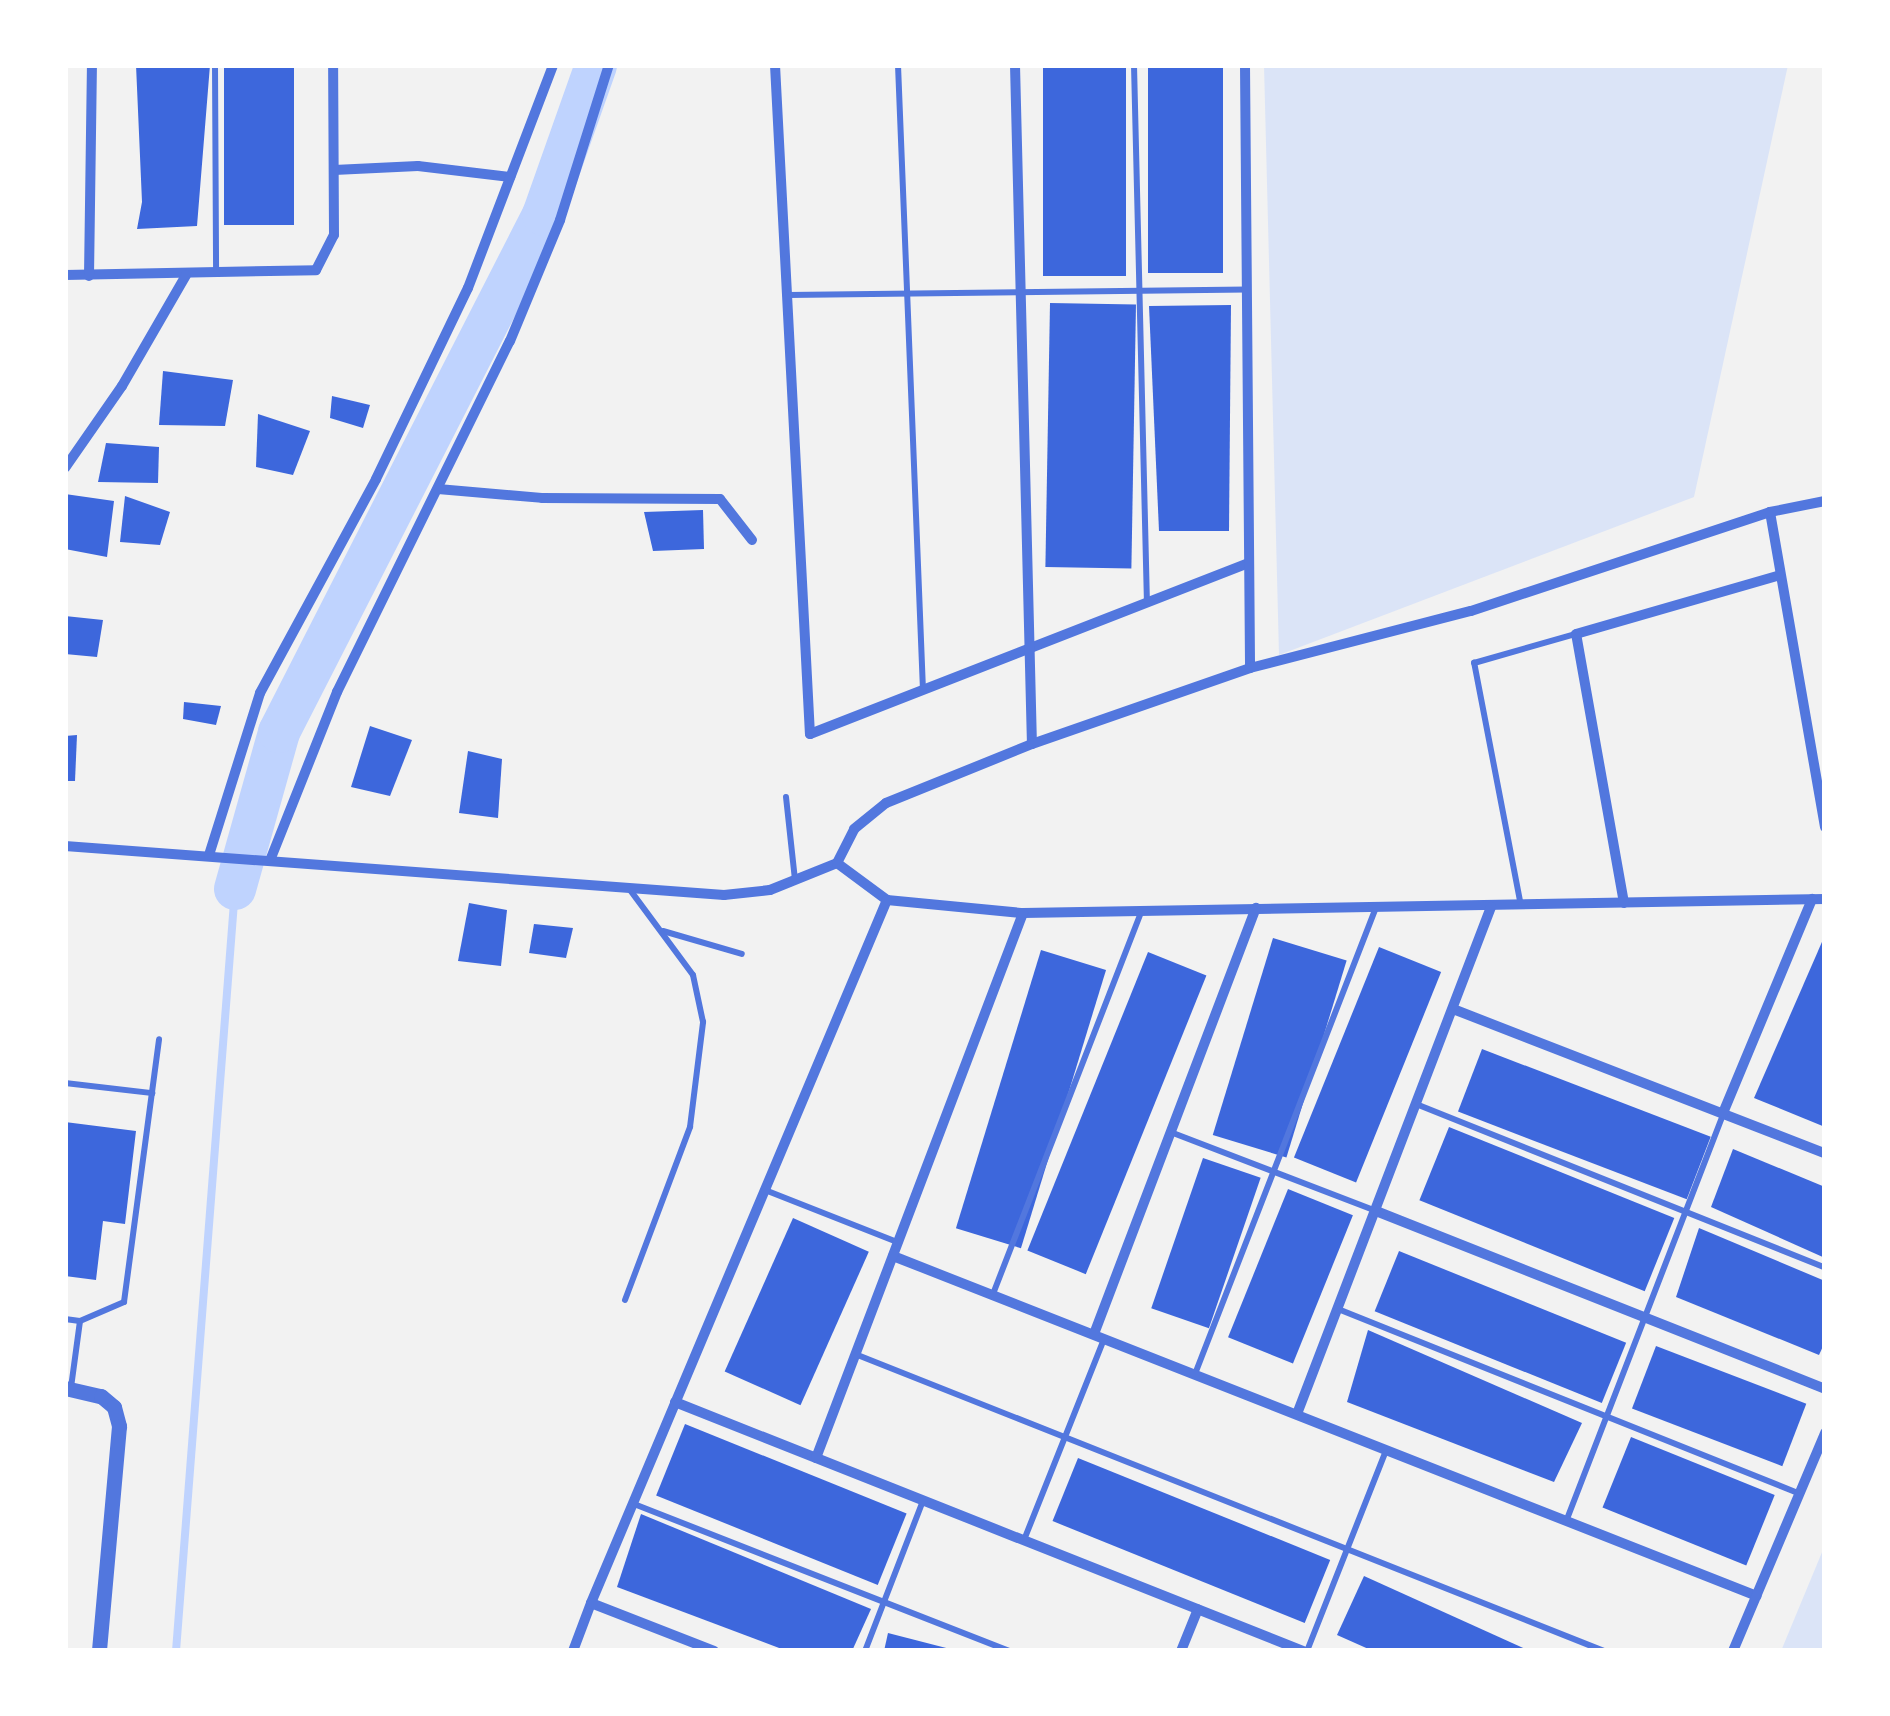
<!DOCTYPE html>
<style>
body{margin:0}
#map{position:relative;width:1890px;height:1716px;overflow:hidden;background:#f2f2f2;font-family:Helvetica,sans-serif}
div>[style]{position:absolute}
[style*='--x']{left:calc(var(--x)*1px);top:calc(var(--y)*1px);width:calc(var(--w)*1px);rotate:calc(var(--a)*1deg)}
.green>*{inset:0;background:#dbe4f7}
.stream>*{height:8px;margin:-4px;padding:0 4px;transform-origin:4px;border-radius:4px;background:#bfd3fe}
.river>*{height:42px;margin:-21px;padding:0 21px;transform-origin:21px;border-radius:21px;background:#bfd3fe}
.building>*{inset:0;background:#3d67dc;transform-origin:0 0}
.service>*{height:6px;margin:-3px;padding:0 3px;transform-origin:3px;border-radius:3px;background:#5277de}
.minor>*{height:10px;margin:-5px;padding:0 5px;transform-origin:5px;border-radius:5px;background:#5277de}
.tertiary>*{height:15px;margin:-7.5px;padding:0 7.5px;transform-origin:7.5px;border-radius:7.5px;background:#5277de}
span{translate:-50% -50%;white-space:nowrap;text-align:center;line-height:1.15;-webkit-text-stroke:8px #fff;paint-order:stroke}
.frame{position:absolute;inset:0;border:68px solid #fff;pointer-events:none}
</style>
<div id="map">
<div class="green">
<div style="clip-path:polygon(1264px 65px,1788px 65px,1694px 497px,1279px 655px)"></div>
<div style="clip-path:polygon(1825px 1545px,1825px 1651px,1781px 1651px)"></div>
</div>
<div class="stream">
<div style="--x:176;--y:1651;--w:764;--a:-85.57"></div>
</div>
<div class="river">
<div style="--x:235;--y:889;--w:163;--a:-74.3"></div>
<div style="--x:279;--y:732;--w:581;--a:-62.95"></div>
<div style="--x:543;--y:215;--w:159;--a:-70.5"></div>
</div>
<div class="building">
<div style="clip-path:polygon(136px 65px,210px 65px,197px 226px,137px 229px,142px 202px)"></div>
<div style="left:224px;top:65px;width:70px;height:160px"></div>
<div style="left:1043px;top:65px;width:83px;height:211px"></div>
<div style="left:1148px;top:65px;width:75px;height:208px"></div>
<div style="left:1050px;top:303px;width:86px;height:264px;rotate:1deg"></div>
<div style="clip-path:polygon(1231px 305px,1229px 531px,1159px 531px,1149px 306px)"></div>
<div style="clip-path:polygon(163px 371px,233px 380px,225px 426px,159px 425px)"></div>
<div style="clip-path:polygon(332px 396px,370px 405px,363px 428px,330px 418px)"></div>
<div style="clip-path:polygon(258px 414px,310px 431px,293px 475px,256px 467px)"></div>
<div style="clip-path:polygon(106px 443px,159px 447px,158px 483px,98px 482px)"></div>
<div style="clip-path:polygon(65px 494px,114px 501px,107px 557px,65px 549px)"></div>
<div style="clip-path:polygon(125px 496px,170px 512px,160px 545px,120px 542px)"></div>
<div style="clip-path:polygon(703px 510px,704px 549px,653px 551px,644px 512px)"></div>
<div style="clip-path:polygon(65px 616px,103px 620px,97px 657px,65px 654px)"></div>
<div style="clip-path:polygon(184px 702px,221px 706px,216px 725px,183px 719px)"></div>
<div style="clip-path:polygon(370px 726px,412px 740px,390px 796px,351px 787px)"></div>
<div style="clip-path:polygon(77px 735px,75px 781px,65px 781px,65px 736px)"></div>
<div style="clip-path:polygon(468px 751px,502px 759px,498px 818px,459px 813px)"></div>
<div style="clip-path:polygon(469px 903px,507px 910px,501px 966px,458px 961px)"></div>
<div style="clip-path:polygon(534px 924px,573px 928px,566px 958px,529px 953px)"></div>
<div style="clip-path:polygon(1825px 935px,1825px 1127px,1754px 1098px)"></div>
<div style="left:1273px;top:938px;width:77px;height:206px;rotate:17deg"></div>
<div style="left:1379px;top:947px;width:67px;height:227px;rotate:22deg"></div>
<div style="left:1041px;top:950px;width:68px;height:291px;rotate:17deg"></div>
<div style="left:1148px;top:952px;width:63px;height:322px;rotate:22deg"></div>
<div style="left:1482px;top:1049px;width:245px;height:67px;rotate:21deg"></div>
<div style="clip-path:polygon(65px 1122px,136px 1131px,125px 1224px,103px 1221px,96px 1280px,65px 1276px)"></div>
<div style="left:1449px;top:1127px;width:243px;height:79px;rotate:22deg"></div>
<div style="clip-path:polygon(1733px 1149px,1825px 1187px,1825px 1258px,1711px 1207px)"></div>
<div style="left:1203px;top:1158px;width:61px;height:159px;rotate:19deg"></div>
<div style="left:1288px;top:1189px;width:70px;height:160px;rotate:22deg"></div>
<div style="left:793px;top:1218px;width:83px;height:168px;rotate:24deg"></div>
<div style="clip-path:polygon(1699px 1228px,1825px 1281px,1825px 1342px,1819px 1355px,1676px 1297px)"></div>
<div style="left:1399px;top:1251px;width:245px;height:65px;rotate:22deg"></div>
<div style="clip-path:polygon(1368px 1330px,1582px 1423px,1554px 1482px,1347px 1402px)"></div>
<div style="left:1656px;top:1346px;width:161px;height:67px;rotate:21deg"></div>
<div style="left:685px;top:1424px;width:239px;height:77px;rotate:22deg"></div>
<div style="left:1631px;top:1437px;width:155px;height:76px;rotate:22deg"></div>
<div style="left:1078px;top:1458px;width:272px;height:68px;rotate:22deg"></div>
<div style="clip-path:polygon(641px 1514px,871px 1609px,852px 1651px,787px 1651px,617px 1587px)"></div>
<div style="clip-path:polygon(1364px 1576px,1530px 1651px,1373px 1651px,1337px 1635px)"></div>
<div style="clip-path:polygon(888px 1633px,954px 1650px,954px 1651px,884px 1651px)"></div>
</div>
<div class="service">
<div style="--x:215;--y:65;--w:209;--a:89.7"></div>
<div style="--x:898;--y:65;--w:625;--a:87.71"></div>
<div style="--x:1134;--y:65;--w:539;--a:88.62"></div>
<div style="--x:788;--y:295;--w:459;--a:-0.7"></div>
<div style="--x:786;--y:797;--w:83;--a:83.8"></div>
<div style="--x:1521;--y:906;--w:248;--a:-100.9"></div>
<div style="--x:1474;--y:663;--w:105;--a:-16"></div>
<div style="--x:663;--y:931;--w:82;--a:16.2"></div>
<div style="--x:65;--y:1083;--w:88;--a:6.6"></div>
<div style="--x:1416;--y:1104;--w:441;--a:21.8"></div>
<div style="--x:1173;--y:1133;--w:217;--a:21"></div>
<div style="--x:765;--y:1190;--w:142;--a:21.5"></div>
<div style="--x:993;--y:1294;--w:410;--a:-68.8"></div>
<div style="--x:625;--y:1300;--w:185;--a:-69.4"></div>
<div style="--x:690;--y:1127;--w:106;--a:-82.9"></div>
<div style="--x:703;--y:1022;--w:48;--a:-102"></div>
<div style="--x:693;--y:975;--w:109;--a:-126.5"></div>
<div style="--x:1338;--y:1309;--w:496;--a:21.8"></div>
<div style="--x:65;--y:1319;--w:15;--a:8"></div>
<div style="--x:80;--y:1321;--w:68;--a:97.7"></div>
<div style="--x:80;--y:1321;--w:48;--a:-23.4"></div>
<div style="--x:124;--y:1302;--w:265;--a:-82.4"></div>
<div style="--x:855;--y:1354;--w:806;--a:21.63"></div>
<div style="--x:1195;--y:1374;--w:500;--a:-68.8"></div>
<div style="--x:634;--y:1504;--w:404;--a:21.4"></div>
<div style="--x:1567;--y:1519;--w:433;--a:-68.9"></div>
<div style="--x:1024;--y:1540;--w:216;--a:-68.3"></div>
<div style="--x:865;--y:1651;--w:161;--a:-68.9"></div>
<div style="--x:1307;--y:1651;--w:216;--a:-68.5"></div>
</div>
<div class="minor">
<div style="--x:775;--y:65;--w:670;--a:87.01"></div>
<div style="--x:810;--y:734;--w:471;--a:-21.3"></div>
<div style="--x:1015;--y:65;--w:679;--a:88.57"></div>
<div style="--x:1245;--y:65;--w:603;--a:89.52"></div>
<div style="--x:334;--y:170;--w:84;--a:-2.7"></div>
<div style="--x:418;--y:166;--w:93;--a:6.8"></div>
<div style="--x:65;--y:275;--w:251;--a:-1.1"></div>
<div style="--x:316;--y:270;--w:39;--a:-63"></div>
<div style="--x:334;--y:235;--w:170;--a:-90.3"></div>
<div style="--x:89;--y:276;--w:211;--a:-89.2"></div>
<div style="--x:65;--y:468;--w:100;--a:-55.2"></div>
<div style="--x:122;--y:386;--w:128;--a:-60"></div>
<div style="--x:438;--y:489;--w:104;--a:4.9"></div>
<div style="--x:542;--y:498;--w:178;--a:0.3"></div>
<div style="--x:720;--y:499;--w:52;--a:52"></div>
<div style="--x:1770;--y:512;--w:320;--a:80.1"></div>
<div style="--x:65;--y:846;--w:661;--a:4.25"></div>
<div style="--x:724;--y:895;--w:46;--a:-6.2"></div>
<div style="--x:770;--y:890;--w:72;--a:-21.9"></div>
<div style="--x:209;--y:855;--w:170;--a:-72.5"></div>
<div style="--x:260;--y:693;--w:243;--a:-61.5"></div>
<div style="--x:376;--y:479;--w:212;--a:-64.3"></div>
<div style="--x:468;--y:288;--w:239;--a:-69.1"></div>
<div style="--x:271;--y:858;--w:179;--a:-68.3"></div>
<div style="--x:337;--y:692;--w:391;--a:-63.8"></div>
<div style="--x:510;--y:341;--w:131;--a:-67.5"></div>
<div style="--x:560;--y:220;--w:163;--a:-72.5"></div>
<div style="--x:837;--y:863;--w:38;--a:-63"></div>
<div style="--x:854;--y:829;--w:41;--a:-39.1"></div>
<div style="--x:886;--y:803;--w:157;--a:-22"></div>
<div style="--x:1032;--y:744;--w:231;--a:-19.2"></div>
<div style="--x:1250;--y:668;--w:228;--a:-14.5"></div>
<div style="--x:1471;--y:611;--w:315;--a:-18.3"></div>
<div style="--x:1770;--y:512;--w:56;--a:-11.3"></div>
<div style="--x:837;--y:863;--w:62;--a:36.5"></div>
<div style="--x:887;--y:900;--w:137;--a:5.5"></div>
<div style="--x:1023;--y:913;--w:802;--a:-1"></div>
<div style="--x:1624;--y:903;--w:273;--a:-100.1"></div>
<div style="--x:1576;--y:634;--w:212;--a:-16.1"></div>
<div style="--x:1453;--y:1009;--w:399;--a:21.2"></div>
<div style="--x:1723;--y:1113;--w:232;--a:-67.4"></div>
<div style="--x:1376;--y:1211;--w:483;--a:21.6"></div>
<div style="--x:893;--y:1256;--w:928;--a:21.48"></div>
<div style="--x:1094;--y:1334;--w:456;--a:-69.2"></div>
<div style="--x:675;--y:1402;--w:676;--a:21.63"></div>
<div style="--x:1297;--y:1414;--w:543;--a:-69.06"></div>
<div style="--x:816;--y:1458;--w:583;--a:-69.2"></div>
<div style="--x:591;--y:1603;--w:763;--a:-67.17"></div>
<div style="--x:573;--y:1651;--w:51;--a:-69.4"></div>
<div style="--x:591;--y:1603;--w:132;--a:21.3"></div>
<div style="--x:1181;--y:1651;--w:45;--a:-68"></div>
<div style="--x:1733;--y:1651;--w:237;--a:-67.1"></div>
</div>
<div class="tertiary">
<div style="--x:65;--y:1388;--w:37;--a:13"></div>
<div style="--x:101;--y:1396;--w:17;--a:40"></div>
<div style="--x:114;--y:1407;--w:20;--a:75"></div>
<div style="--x:119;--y:1426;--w:226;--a:95.1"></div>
</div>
<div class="frame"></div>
</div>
